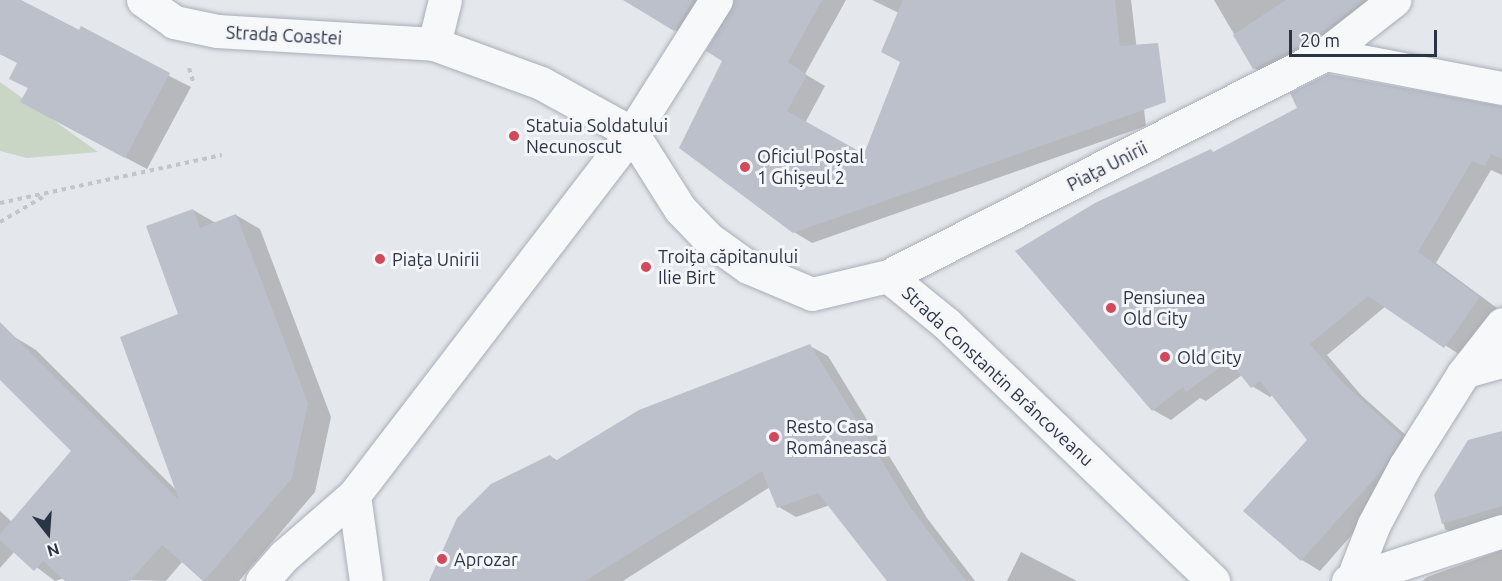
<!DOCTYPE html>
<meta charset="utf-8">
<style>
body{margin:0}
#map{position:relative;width:1502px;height:581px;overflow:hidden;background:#e4e7ec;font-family:Ubuntu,sans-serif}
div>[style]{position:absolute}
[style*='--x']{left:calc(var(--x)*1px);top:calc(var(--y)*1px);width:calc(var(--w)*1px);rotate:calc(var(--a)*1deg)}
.green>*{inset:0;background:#c9d6c5}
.shadow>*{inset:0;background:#0003}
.building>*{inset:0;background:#bbc0ca}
.path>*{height:4px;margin-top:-2px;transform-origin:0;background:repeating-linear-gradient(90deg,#c2c5cb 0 4.5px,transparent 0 9px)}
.roads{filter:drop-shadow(0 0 2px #a9aeb7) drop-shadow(0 0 2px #a9aeb7)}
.service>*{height:30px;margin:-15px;padding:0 15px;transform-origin:15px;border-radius:15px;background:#f7f8fa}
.minor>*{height:33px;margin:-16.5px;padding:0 16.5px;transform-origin:16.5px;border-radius:16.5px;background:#f7f8fa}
.tertiary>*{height:33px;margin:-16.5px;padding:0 16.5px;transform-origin:16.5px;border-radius:16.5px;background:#f7f8fa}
.dots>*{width:16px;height:16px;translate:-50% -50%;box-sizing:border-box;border:3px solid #f4f6f9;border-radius:50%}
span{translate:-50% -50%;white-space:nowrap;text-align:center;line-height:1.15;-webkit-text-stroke:6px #f4f6f9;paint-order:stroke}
.street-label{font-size:18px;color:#2b3445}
.poi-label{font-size:18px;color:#2b3445}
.left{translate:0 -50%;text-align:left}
.north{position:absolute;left:18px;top:503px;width:60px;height:60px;-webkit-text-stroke:4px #f4f6f9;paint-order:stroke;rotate:163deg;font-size:16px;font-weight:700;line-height:24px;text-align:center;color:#2b3445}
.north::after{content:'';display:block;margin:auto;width:21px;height:27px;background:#2b3445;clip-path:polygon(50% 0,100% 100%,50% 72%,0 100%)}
.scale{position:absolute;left:1289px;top:30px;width:148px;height:27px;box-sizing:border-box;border:3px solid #2b3445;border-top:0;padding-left:8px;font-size:18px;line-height:21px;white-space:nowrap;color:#2b3445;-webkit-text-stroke:4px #f4f6f9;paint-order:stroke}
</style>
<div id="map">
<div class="green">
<div style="clip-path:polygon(0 82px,98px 152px,27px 158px,0 151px)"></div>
</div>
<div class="shadow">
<div style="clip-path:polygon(0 0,20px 0,191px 87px,147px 169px,43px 114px,18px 63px,0 54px)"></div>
<div style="clip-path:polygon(626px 0,721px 0,693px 41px)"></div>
<div style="clip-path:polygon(734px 0,846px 0,805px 74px,825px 86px,805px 123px,864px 156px,902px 62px,899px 13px,872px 0,1131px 0,1146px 126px,812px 243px,794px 232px,724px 60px)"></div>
<div style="clip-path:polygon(1214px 0,1391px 0,1271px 78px,1254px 68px)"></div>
<div style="clip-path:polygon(1502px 108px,1502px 175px,1491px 170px,1436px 263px,1497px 308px,1463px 357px,1386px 306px,1327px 355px,1361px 395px,1419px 447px,1400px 480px,1320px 571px,1302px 560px,1246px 511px,1309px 440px,1273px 395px,1270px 397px,1252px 386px,1242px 375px,1206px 401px,1200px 398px,1171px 420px,1153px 410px,1214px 153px)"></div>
<div style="clip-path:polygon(193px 210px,216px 223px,236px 215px,260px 229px,331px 417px,315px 492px,239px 581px,203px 581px,182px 562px,166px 581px,64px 578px,55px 581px,15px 551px,0 568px,0 511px,12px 522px,73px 451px,0 378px,0 348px,13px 336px,36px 350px,176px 490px,180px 315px)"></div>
<div style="clip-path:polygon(810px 346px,828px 356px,927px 518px,975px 581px,888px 581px,830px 505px,796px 517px,779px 507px,770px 487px,623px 581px,449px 581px,550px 456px,558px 461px)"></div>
<div style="clip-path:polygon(1502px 432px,1502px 530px,1465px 541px,1445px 529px,1436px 495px)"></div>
<div style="clip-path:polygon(1502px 550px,1502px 581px,1422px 581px,1427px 577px)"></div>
<div style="clip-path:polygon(1021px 552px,1077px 581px,1007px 581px)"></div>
</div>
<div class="building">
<div style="clip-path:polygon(0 0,21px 0,79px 30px,81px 26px,170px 73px,125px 158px,20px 102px,28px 88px,9px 79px,17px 63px,0 54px)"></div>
<div style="clip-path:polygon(623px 0,694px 0,674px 31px)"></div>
<div style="clip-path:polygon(735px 0,822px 0,788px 62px,807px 75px,787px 111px,864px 154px,900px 62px,881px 52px,903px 0,1115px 0,1120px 46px,1158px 43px,1166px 102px,793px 233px,679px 148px,722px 61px,706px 51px)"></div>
<div style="clip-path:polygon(1286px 0,1364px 0,1315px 38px,1253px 69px,1233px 35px)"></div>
<div style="clip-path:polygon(1328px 74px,1502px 106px,1502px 159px,1491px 154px,1485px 166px,1472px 161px,1418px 252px,1480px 297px,1444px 348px,1368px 296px,1310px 344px,1343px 383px,1402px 436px,1382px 470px,1301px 561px,1243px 511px,1307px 440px,1260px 381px,1251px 388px,1229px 361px,1186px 392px,1183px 387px,1152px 411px,1015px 251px,1095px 203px,1211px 149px,1213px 152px,1297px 108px,1290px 93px)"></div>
<div style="clip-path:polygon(193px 209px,200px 228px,236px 214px,308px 403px,292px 478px,204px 581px,162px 545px,130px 581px,65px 581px,43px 561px,34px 571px,0 540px,0 534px,71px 451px,0 380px,0 322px,179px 500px,120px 337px,178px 314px,146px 226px)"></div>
<div style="clip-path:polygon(810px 344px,910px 507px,966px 581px,887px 581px,818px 493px,777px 508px,762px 471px,585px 581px,429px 581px,457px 518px,491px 484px,550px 455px,555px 461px,639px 410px)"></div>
<div style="clip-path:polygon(1502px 431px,1502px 506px,1442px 524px,1434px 495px,1468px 440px)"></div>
</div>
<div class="path">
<div style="--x:189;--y:68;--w:14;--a:73"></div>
<div style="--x:0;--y:203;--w:227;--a:-12.2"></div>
<div style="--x:0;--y:222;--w:53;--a:-30.4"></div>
</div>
<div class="roads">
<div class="service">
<div style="--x:1463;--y:374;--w:41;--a:-15.8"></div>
</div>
<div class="minor">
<div style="--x:143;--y:0;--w:38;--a:35"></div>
<div style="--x:174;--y:22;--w:44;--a:11.8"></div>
<div style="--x:217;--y:31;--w:217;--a:3.4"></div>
<div style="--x:434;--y:44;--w:114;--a:20"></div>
<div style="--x:541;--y:83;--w:104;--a:28.8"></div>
<div style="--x:632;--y:133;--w:157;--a:-57.7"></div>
<div style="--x:434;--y:44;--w:45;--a:-76"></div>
<div style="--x:1325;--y:54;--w:180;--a:10.9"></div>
<div style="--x:888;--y:276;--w:490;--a:-26.9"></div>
<div style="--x:1325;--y:54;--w:88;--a:-38"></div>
<div style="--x:354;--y:495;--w:87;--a:82.1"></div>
<div style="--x:1352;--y:580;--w:60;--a:-68.6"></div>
<div style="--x:1374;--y:524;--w:66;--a:-61.9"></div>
<div style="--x:1405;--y:466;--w:109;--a:-57.8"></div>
<div style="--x:1463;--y:374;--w:63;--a:-52"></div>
<div style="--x:1348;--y:581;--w:162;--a:-18"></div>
</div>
<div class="tertiary">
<div style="--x:262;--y:581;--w:33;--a:-49"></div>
<div style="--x:284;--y:556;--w:93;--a:-41.1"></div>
<div style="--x:354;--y:495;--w:456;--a:-52.5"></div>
<div style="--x:632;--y:133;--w:90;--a:57.7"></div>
<div style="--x:680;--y:209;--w:42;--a:46"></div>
<div style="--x:709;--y:239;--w:48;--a:35.7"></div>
<div style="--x:748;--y:267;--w:69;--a:22.9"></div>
<div style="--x:812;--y:294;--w:78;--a:-13.3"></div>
<div style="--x:888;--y:276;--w:76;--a:39.1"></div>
<div style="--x:947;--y:324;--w:370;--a:44"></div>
</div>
</div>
<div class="dots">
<div style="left:514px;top:136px;background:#d1495b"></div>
<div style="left:745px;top:167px;background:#d1495b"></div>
<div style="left:380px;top:259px;background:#d1495b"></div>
<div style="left:646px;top:267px;background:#d1495b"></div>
<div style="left:1111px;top:308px;background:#d1495b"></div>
<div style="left:1165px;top:357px;background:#d1495b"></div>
<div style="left:774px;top:437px;background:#d1495b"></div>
<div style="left:442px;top:559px;background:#d1495b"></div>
</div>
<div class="street-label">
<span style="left:284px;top:35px;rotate:3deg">Strada Coastei</span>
<span style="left:1107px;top:166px;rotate:-27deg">Piața Unirii</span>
<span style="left:998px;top:376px;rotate:43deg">Strada Constantin Brâncoveanu</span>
</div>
<div class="poi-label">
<span class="left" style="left:526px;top:136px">Statuia Soldatului<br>Necunoscut</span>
<span class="left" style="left:757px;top:167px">Oficiul Poștal<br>1 Ghișeul 2</span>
<span class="left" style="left:658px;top:267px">Troița căpitanului<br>Ilie Birt</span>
<span class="left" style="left:392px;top:259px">Piața Unirii</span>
<span class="left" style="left:1123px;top:308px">Pensiunea<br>Old City</span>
<span class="left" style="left:1177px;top:357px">Old City</span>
<span class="left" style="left:786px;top:437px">Resto Casa<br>Românească</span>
<span class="left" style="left:454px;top:559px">Aprozar</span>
</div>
<div class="north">N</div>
<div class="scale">20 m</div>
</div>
